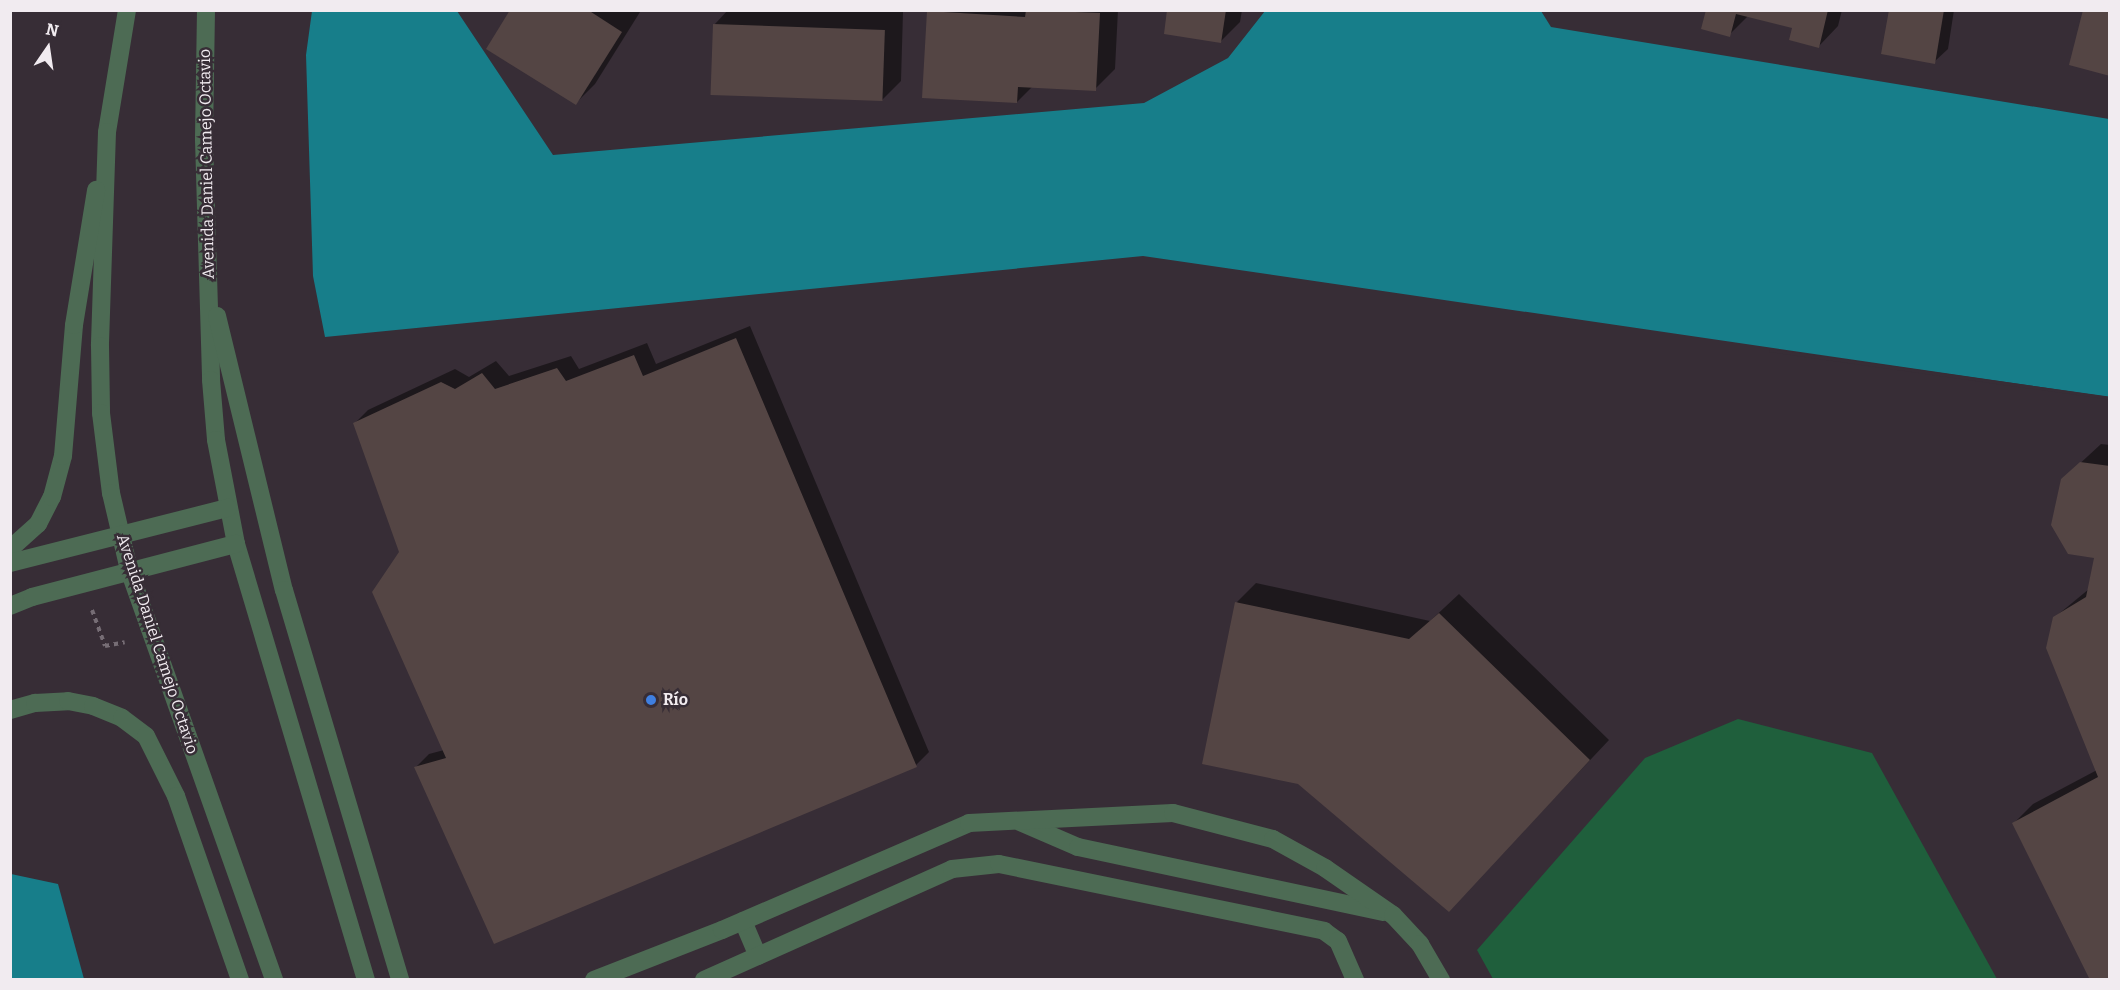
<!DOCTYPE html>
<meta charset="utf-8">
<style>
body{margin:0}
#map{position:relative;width:2120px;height:990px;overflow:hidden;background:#372d36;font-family:Bitter,serif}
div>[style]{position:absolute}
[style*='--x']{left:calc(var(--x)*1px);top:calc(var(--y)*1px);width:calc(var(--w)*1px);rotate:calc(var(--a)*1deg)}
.green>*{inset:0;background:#1f5f3c}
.water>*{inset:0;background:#177e8a}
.pier>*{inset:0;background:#372d36;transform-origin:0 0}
.shadow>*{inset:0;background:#0007}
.building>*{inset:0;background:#544544;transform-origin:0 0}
.path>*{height:4px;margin-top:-2px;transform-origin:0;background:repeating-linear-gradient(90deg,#766d75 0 4.5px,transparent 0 9px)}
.minor>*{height:18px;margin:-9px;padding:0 9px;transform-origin:9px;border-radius:9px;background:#4d6b54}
.dots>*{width:16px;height:16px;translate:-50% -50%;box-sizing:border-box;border:3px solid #372d36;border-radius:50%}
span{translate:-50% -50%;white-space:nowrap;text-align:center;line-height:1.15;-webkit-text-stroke:5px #372d36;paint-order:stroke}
.street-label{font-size:16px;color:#f1ebf0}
.poi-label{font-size:16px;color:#f1ebf0;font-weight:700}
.left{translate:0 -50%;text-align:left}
.frame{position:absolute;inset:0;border:12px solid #f1ebf0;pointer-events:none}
.north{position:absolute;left:18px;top:18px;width:60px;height:60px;-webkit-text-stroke:4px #372d36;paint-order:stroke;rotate:13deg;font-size:16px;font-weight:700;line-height:24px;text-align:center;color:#f1ebf0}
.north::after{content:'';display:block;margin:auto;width:21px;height:27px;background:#f1ebf0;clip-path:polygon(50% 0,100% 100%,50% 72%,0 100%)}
</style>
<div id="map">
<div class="green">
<div style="clip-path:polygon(1738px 719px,1872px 753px,1997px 979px,1493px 979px,1477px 950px,1645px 758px)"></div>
</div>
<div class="water">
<div style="clip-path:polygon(312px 11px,457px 11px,553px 155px,1144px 103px,1228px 58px,1265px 11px,1541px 11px,1551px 27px,2109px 119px,2109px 397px,1143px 256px,325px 337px,313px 276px,306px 55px)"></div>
<div style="clip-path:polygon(11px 874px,58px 884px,84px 979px,11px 979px)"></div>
</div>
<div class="pier">
<div style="left:1770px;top:349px;width:342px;height:3px;rotate:8deg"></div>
</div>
<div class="shadow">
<div style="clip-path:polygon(512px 10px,638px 10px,640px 12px,595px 84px,576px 103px)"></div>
<div style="clip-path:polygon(728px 10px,903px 12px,901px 81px,882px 100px,714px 25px)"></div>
<div style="clip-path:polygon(1118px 10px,1115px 69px,1095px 89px,1033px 86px,1017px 102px,929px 12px)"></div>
<div style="clip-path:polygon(1169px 10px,1242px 10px,1240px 22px,1220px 42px)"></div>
<div style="clip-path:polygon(1707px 10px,1842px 10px,1838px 26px,1819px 46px,1794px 27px,1749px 15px,1729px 35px)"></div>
<div style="clip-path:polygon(1890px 10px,1954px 10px,1948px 49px,1934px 62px)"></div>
<div style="clip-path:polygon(750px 326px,929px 752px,916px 765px,416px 767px,429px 754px,444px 750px,401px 552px,355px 423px,368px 410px,455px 369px,469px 377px,496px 361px,509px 376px,571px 356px,579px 369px,647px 343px,656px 364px)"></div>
<div style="clip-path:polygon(2101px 444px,2110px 445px,2110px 980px,2014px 823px,2033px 804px,2097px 770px,2055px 617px,2089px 589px,2096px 556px,2062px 480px)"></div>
<div style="clip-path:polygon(1256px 583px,1430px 621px,1459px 594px,1609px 740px,1449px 910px,1237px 602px)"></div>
</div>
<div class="building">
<div style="clip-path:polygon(510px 10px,588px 10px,622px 32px,576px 105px,486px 49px)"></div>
<div style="clip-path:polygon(1026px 10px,1100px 13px,1096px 91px,1018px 87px,1017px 103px,922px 98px,927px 11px,1025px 17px)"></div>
<div style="clip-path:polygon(1167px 10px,1226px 10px,1221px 43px,1164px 34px)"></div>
<div style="clip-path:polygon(1706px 10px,1828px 10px,1819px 48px,1789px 40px,1792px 28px,1736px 14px,1730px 37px,1701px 29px)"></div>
<div style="clip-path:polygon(1889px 10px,1944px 10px,1935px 64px,1881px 54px)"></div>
<div style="clip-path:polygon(2083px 10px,2110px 10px,2110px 76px,2069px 65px)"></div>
<div style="left:713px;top:24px;width:172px;height:71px;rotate:2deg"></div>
<div style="clip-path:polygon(736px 338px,917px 767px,494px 944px,414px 767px,446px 758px,372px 592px,399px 552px,353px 423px,441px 382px,455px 389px,482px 373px,495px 389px,557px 368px,566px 381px,634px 355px,643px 376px)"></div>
<div style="clip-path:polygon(2080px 462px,2110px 466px,2110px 980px,2090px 980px,2012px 823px,2098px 777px,2046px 648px,2053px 617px,2086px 597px,2094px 558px,2068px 554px,2051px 525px,2061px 479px)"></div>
<div style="clip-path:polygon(1235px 602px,1409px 639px,1439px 613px,1590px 760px,1449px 912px,1298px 784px,1202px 764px)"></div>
</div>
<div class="path">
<div style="--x:92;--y:610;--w:38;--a:70"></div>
<div style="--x:105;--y:646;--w:20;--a:-11"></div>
</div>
<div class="minor">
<div style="--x:127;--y:10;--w:124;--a:99.3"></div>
<div style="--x:107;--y:132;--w:214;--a:91.9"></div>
<div style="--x:100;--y:346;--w:67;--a:89.1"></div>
<div style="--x:101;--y:413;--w:81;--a:82.9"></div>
<div style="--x:111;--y:493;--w:79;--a:76.8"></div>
<div style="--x:129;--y:570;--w:435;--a:70.5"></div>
<div style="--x:206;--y:10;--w:130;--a:90.9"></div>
<div style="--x:204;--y:140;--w:240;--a:88.3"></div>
<div style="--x:211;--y:380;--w:60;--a:85.2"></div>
<div style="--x:216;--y:440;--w:106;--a:79.1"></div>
<div style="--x:236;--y:544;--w:455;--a:73.4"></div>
<div style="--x:217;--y:316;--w:282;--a:76.3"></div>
<div style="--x:284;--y:590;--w:407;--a:73.4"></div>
<div style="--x:10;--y:549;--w:38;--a:-42"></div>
<div style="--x:38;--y:524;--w:30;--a:-63"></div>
<div style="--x:52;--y:497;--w:42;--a:-75"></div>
<div style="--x:63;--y:456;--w:131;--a:-85.2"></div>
<div style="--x:74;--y:325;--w:137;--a:-80.7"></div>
<div style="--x:10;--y:563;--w:225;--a:-14.2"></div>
<div style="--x:10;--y:606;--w:24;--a:-22"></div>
<div style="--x:32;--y:597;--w:211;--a:-14.6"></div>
<div style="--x:10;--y:710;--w:26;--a:-16"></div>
<div style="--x:35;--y:703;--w:33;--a:-3"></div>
<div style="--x:68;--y:701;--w:25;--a:11"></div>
<div style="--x:93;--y:706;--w:31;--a:22"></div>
<div style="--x:122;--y:718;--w:30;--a:37"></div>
<div style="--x:146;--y:736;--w:67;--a:63.4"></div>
<div style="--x:176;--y:796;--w:195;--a:70.8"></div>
<div style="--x:1020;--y:822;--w:63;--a:23.3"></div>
<div style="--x:1078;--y:847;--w:312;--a:12"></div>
<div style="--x:743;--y:921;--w:38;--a:67"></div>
<div style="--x:594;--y:980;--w:137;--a:-21.3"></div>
<div style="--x:722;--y:930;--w:269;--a:-23.4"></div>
<div style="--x:969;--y:823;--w:204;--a:-2.8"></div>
<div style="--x:1173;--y:813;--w:103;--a:14.6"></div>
<div style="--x:1273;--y:839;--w:60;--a:29.1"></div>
<div style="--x:1325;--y:868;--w:83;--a:34.7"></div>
<div style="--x:1393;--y:915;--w:40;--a:47"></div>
<div style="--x:1420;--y:944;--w:42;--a:59.7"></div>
<div style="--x:704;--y:980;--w:272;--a:-24.1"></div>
<div style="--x:952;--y:869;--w:47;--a:-6.1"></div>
<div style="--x:999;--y:864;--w:332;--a:11.6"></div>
<div style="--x:1324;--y:931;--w:17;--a:36"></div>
<div style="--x:1338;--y:941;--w:43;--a:66.4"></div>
</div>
<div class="dots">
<div style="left:651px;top:700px;background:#3f7fe0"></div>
</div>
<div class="street-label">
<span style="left:207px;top:164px;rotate:-91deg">Avenida Daniel Camejo Octavio</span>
<span style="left:157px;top:644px;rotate:72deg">Avenida Daniel Camejo Octavio</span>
</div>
<div class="poi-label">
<span class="left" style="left:663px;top:700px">Río</span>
</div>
<div class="frame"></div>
<div class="north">N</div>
</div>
